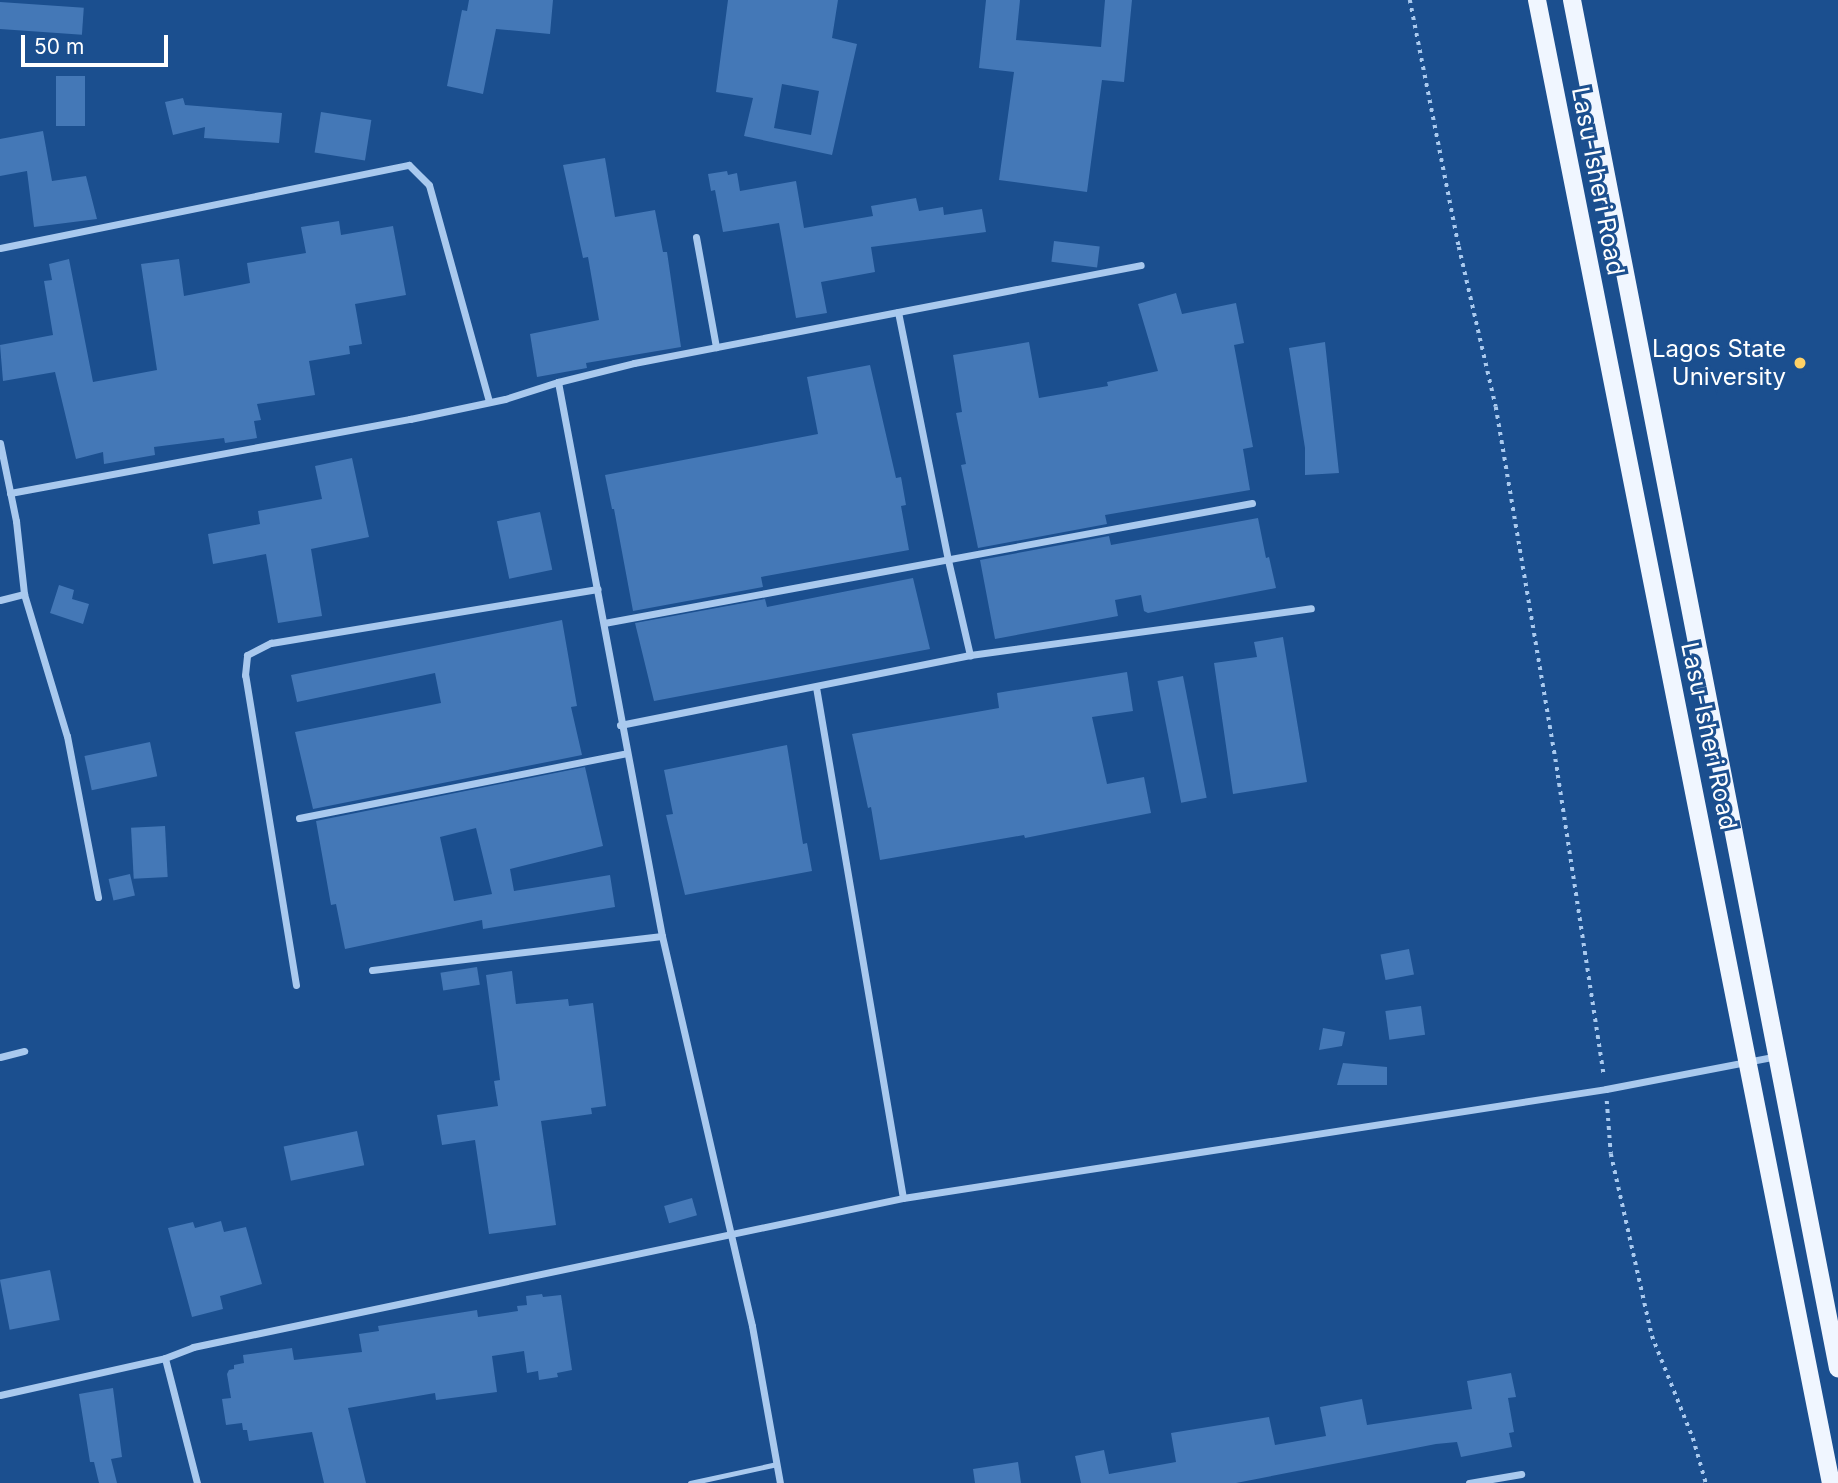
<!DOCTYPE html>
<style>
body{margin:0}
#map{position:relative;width:1838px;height:1483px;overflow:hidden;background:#1b4f8f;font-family:Inter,sans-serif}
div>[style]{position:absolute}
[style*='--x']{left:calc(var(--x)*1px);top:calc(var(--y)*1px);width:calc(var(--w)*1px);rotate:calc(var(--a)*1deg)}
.building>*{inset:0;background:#4478b7;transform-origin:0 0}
.path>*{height:3.5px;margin-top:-1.75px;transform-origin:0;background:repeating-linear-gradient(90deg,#a9c9ee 0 3.5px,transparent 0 8.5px)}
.service>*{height:5px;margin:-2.5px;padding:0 2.5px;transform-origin:2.5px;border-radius:2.5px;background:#a9c9ee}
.minor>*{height:7px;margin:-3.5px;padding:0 3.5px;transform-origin:3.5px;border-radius:3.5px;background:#a9c9ee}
.primary>*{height:18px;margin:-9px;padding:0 9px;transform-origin:9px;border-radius:9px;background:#f0f6ff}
.dots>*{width:19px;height:19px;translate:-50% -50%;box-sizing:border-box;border:4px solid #1b4f8f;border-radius:50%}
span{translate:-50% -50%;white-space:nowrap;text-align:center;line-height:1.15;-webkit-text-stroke:6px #1b4f8f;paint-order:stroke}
.street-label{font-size:24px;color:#fff}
.poi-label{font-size:24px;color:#fff}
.right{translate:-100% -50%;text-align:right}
.scale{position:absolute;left:21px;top:35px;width:147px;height:32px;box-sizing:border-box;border:4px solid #fff;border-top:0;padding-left:9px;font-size:21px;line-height:24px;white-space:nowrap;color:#fff;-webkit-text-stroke:5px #1b4f8f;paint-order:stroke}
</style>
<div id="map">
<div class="building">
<div style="clip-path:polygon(469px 0,553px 0,550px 34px,496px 29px,483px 94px,447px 86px,462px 10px,467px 11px)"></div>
<div style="clip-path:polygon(evenodd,728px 0,838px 0,832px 38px,857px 44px,832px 155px,744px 136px,753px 98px,716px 92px,728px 0,782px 84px,819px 91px,811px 135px,774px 128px,782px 84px)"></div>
<div style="clip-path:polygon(986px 0,1020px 0,1016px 40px,1101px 47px,1105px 0,1132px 0,1124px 82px,1102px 80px,1087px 192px,999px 180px,1014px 72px,979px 68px)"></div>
<div style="left:0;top:2px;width:84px;height:27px;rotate:4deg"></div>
<div style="left:56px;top:76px;width:29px;height:50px"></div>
<div style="clip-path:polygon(183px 98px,185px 105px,282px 113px,279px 143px,204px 138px,205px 127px,173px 135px,165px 102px)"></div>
<div style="left:321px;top:112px;width:51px;height:41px;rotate:9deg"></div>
<div style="clip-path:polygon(43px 131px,52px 181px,86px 176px,97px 219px,34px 227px,27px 171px,0 176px,0 139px)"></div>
<div style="clip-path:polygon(605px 158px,615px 217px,655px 210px,663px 252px,667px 252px,681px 347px,586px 363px,587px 368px,537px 377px,530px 334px,599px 320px,588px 257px,583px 258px,563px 165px)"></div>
<div style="clip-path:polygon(727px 171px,728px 175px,737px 173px,740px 191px,796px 181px,804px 228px,873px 216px,871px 206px,916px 198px,919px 211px,943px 207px,944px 215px,982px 209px,986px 232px,871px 247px,875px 272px,821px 282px,827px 313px,796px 318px,779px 223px,723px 232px,715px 190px,711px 191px,708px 174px)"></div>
<div style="clip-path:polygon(339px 221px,341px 235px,393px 226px,406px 295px,355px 304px,362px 344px,349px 346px,350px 354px,309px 361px,315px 395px,257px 404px,261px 420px,254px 421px,257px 438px,225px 443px,224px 438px,154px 447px,155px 455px,104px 464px,103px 452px,76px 459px,55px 372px,3px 381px,0 345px,53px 335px,44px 281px,52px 280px,49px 264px,69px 259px,93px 382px,157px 370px,141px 264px,179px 259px,184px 296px,250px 283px,247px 263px,306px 253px,301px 227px)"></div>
<div style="left:1054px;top:241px;width:46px;height:21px;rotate:7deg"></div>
<div style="clip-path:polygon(1176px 293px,1182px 314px,1236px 303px,1244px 343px,1234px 345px,1253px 447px,1243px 449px,1250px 490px,1105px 515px,1107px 524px,978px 548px,961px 465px,966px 464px,956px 413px,962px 412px,953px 355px,1029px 342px,1039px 398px,1108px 386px,1107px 382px,1158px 371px,1138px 304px)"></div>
<div style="clip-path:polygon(1325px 342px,1339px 473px,1305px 475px,1305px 448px,1289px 348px)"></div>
<div style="clip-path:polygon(870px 365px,896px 478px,901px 477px,906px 505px,901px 506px,909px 550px,761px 577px,763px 587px,633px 611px,614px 509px,612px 509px,605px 475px,818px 434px,807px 377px)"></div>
<div style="clip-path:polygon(352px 458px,369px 537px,311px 549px,322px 616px,278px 623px,266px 554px,213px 564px,208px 534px,260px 524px,258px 511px,322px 499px,315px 466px)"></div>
<div style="left:540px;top:512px;width:59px;height:44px;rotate:78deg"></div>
<div style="clip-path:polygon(1258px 518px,1266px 558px,1269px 557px,1276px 588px,1148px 613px,1144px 611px,1141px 595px,1115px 600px,1118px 616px,995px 639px,980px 560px,1109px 536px,1111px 545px)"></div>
<div style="clip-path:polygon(913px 578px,930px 649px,654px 701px,635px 623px,765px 599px,767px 607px)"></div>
<div style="clip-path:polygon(59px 585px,74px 590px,72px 599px,89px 604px,83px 624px,50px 613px)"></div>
<div style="clip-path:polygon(562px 620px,577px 706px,571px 707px,582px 755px,313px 809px,295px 732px,441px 703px,435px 673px,297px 702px,291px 675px)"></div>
<div style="clip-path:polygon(1283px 637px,1307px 782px,1233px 794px,1214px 663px,1257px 657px,1254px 642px)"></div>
<div style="clip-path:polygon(1127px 672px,1133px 711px,1092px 717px,1107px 784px,1144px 777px,1151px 813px,1025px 838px,1024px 835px,880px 860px,871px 807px,868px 808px,852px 734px,999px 708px,997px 693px)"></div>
<div style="left:1183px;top:676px;width:124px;height:26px;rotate:79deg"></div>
<div style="left:150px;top:742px;width:35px;height:67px;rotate:78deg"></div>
<div style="clip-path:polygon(787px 745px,803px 844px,807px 843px,812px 871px,685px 895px,666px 815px,673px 814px,664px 770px)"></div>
<div style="clip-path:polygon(evenodd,585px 767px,603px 846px,510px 869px,514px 891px,610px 875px,615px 907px,483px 929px,482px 920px,345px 949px,336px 904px,331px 905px,316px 821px,585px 767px,476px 828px,492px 894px,454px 901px,440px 837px,476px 828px)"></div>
<div style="left:165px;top:826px;width:51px;height:34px;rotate:87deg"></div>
<div style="left:130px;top:874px;width:22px;height:22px;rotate:77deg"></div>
<div style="left:1409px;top:949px;width:26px;height:29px;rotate:79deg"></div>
<div style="left:477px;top:967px;width:18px;height:37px;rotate:81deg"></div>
<div style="clip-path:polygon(512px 971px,516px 1004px,568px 999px,569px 1006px,593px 1003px,606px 1106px,591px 1108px,592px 1114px,541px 1121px,556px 1225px,489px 1234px,475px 1140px,442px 1145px,437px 1115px,498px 1106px,494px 1081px,500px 1080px,486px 975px)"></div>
<div style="left:1421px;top:1006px;width:29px;height:36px;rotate:82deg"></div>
<div style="clip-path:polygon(1323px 1028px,1345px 1032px,1342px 1046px,1319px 1050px)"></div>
<div style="clip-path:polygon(1343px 1063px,1387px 1067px,1387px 1085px,1337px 1085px)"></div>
<div style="left:357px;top:1131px;width:35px;height:75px;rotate:78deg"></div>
<div style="left:692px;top:1198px;width:18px;height:29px;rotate:74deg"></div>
<div style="clip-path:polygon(221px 1221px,224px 1232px,246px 1227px,262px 1284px,220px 1296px,223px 1309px,192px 1317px,168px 1228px,193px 1222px,195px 1228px)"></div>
<div style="left:50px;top:1270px;width:51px;height:51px;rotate:79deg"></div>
<div style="clip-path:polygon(542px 1294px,543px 1297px,561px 1295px,572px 1370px,557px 1373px,558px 1377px,539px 1380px,538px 1371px,527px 1373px,524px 1351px,492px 1356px,497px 1392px,436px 1400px,435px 1393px,348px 1408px,366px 1483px,324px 1483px,312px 1432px,249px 1441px,247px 1430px,243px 1430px,242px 1423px,226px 1425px,222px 1399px,231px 1398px,227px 1374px,229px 1370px,234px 1369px,234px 1365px,244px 1363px,243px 1355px,292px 1348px,294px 1360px,362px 1352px,359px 1334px,379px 1331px,378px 1326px,477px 1310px,478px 1317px,518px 1311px,517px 1306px,527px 1305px,526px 1296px)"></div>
<div style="clip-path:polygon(1511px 1373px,1516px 1397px,1508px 1398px,1514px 1432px,1509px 1433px,1512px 1447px,1461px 1457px,1457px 1442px,1436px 1444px,1236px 1483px,1081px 1483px,1075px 1456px,1104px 1450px,1109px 1474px,1176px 1462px,1171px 1433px,1269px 1417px,1275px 1445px,1326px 1436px,1320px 1407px,1362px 1399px,1367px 1425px,1472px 1409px,1467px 1381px)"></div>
<div style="clip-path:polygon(113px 1388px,122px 1457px,111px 1459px,117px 1483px,99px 1483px,94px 1462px,90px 1462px,79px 1394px)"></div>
<div style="clip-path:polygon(1018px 1462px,1021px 1483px,975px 1483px,973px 1469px)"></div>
</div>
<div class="path">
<div style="--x:1410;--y:0;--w:252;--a:78.8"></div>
<div style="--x:1459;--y:247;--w:164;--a:77"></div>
<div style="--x:1496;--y:407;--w:373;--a:80.4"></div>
<div style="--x:1558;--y:775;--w:304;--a:81.3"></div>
<div style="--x:1607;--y:1101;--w:53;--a:85.7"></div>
<div style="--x:1611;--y:1154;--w:187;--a:77.3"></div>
<div style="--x:1652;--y:1336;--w:110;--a:68.1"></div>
<div style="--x:1693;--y:1438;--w:47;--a:73.9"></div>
</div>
<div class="service">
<div style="--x:690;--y:1483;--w:89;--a:-12.3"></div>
</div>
<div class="minor">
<div style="--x:696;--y:237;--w:112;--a:79.7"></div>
<div style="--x:0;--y:248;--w:417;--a:-11.5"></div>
<div style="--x:409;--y:165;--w:28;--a:45"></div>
<div style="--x:429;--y:185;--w:225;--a:74.5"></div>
<div style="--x:898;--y:312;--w:253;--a:78.6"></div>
<div style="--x:948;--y:560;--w:98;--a:77"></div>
<div style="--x:558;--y:382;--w:564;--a:79.37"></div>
<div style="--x:662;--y:936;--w:400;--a:77"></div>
<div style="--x:752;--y:1326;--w:159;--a:79.9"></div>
<div style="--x:0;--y:443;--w:80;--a:78.4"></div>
<div style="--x:16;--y:521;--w:73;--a:83.7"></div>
<div style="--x:24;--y:594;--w:148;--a:73.2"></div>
<div style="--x:67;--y:736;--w:164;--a:79.1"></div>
<div style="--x:10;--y:493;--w:407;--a:-10.5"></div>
<div style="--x:410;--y:419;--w:97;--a:-11.9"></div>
<div style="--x:505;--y:399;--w:56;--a:-17.8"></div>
<div style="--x:558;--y:382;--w:78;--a:-14"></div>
<div style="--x:634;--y:363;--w:516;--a:-10.94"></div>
<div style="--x:0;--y:600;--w:25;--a:-14"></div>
<div style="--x:604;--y:623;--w:659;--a:-10.49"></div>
<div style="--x:816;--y:687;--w:518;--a:80.34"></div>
<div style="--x:620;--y:725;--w:357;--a:-11.3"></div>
<div style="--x:970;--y:655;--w:344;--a:-7.8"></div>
<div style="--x:299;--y:818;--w:333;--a:-11.2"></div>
<div style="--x:372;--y:970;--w:292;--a:-6.7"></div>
<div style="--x:296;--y:985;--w:314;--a:-99.3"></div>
<div style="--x:245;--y:675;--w:20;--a:-84"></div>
<div style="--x:247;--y:655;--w:27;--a:-27"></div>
<div style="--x:271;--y:643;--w:331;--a:-9.4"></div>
<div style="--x:0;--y:1057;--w:25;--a:-14"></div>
<div style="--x:0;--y:1395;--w:169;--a:-12.6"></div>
<div style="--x:197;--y:1483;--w:129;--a:-104.4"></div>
<div style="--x:165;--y:1358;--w:30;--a:-21"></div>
<div style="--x:193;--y:1347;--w:725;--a:-11.85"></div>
<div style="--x:903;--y:1198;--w:711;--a:-8.81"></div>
<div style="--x:1606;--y:1089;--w:174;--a:-10.9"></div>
<div style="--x:1469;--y:1483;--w:53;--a:-9.8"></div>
</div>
<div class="primary">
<div style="--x:1537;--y:0;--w:1512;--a:78.79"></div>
<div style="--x:1572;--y:0;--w:1394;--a:79"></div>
</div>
<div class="dots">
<div style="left:1800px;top:363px;background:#ffd166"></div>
</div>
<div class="street-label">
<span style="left:1598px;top:181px;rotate:79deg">Lasu-Isheri Road</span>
<span style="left:1709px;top:736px;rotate:78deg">Lasu-Isheri Road</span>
</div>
<div class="poi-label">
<span class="right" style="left:1786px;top:363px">Lagos State<br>University</span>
</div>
<div class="scale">50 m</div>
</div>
